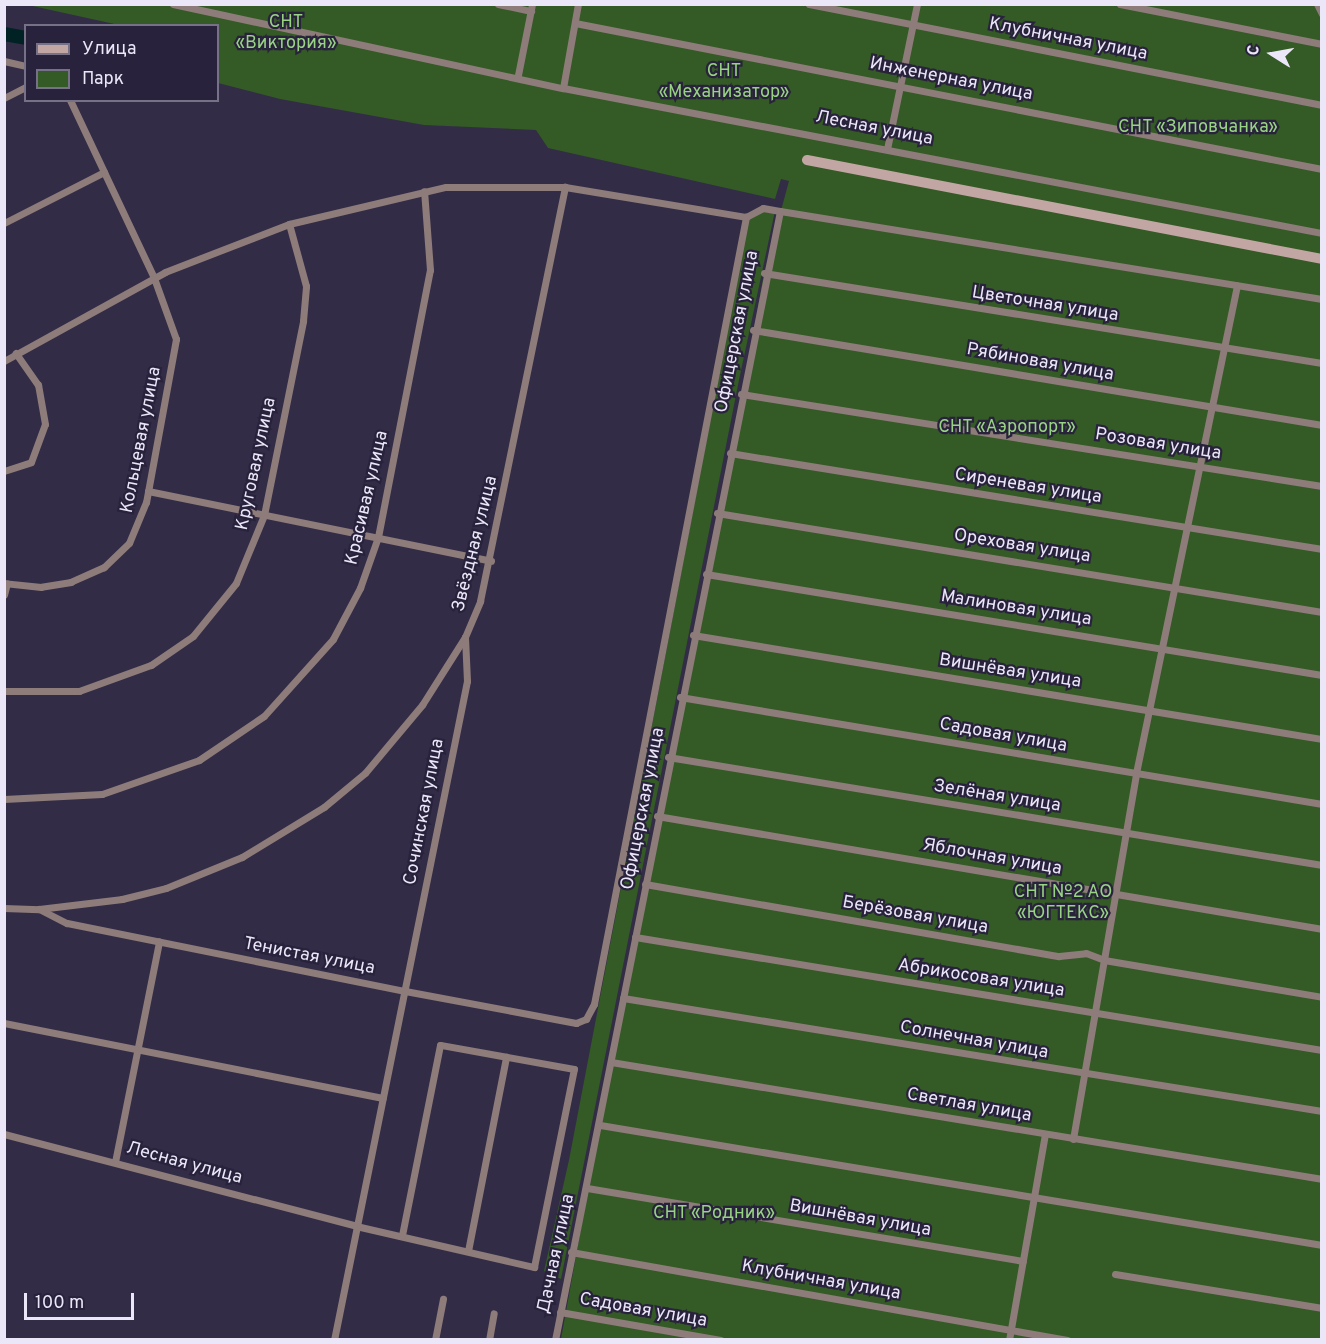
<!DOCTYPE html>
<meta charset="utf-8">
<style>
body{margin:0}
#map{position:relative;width:1326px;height:1344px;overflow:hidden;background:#332c46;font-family:Overpass,sans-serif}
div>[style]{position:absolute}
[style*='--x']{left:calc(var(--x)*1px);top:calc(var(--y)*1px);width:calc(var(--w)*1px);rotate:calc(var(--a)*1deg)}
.green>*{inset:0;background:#345a25}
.river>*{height:14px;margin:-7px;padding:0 7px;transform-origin:7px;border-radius:7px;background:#012224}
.street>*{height:7px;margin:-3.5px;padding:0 3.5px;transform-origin:3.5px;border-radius:3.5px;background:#8d7c7a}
.secondary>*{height:10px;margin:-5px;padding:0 5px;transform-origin:5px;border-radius:5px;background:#c1a6a3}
span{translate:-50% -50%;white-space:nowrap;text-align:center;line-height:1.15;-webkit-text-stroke:4.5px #29223c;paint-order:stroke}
.park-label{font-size:18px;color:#97d382}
.street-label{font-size:18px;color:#ebe7f8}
.frame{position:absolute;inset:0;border:6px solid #ebe7f8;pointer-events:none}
.legend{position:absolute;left:24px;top:24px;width:195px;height:78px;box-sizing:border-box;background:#29223c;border:2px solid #777187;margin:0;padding:8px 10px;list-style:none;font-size:18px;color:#ebe7f8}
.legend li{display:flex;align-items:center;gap:12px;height:30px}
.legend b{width:30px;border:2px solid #777187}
.north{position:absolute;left:1242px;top:24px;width:60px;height:60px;-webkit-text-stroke:4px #29223c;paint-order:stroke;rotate:281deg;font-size:16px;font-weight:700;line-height:24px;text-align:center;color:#ebe7f8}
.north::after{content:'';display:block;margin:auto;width:21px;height:27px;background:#ebe7f8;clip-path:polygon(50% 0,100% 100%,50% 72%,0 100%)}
.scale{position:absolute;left:24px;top:1293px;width:110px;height:27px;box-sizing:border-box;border:3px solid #ebe7f8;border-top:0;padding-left:8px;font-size:18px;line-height:21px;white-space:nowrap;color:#ebe7f8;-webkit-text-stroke:4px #29223c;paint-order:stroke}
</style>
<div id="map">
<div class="green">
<div style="clip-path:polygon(28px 5px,1321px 5px,1321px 1339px,561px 1339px,612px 1057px,709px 586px,764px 273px,789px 181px,781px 179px,775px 199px,548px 148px,536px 130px,424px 125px,280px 99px,218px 83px,218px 26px,119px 25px)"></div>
<div style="clip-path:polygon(775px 211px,739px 380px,561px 1279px,544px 1271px,569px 1160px,750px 212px)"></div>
</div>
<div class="river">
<div style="--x:4;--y:34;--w:22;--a:10"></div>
</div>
<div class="street">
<div style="--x:173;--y:4;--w:399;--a:12.2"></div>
<div style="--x:563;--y:88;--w:773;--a:10.82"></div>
<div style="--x:498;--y:4;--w:34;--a:12"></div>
<div style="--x:809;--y:4;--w:523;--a:11.14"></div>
<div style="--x:1120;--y:4;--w:206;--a:11.2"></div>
<div style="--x:1317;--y:4;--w:11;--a:63"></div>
<div style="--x:575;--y:23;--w:761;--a:11.06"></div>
<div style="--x:4;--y:61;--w:23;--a:13"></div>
<div style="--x:518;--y:75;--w:72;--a:-78.8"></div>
<div style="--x:563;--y:88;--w:85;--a:-79.9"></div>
<div style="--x:4;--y:98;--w:25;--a:-27"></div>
<div style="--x:70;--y:100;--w:80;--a:64.7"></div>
<div style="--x:887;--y:149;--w:148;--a:-78.3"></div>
<div style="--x:4;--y:223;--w:112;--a:-27"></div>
<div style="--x:104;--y:172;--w:117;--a:64.7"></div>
<div style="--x:154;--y:278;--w:65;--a:70.2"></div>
<div style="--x:176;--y:339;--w:166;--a:100.4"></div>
<div style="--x:146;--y:502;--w:44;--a:112.5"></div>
<div style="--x:129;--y:543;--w:35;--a:136"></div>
<div style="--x:104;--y:567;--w:36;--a:156"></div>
<div style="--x:71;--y:582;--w:30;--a:171"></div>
<div style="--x:41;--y:587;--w:37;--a:-174"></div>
<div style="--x:764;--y:273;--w:565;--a:9.16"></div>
<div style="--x:753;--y:330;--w:577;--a:9.48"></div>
<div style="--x:4;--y:361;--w:184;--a:-28.9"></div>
<div style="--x:165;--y:272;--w:133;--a:-21.2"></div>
<div style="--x:289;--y:224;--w:161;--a:-13.3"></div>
<div style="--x:446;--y:187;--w:119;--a:0"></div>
<div style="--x:565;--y:187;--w:183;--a:9.4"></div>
<div style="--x:741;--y:394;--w:588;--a:9"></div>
<div style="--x:730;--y:453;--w:600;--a:9.21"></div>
<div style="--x:4;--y:471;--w:28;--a:-18"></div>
<div style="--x:31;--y:462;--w:40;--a:-69.8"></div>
<div style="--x:45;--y:424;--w:40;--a:-100"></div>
<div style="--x:38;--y:385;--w:39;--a:-125"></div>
<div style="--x:148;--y:491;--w:350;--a:11.5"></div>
<div style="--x:717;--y:513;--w:613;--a:9.29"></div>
<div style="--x:706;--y:574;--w:624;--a:9.31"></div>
<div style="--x:4;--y:595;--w:12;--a:-76"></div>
<div style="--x:693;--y:635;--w:638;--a:9.39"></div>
<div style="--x:4;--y:691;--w:75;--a:0"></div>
<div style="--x:79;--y:691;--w:77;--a:-19.9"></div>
<div style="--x:151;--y:665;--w:51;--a:-34.6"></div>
<div style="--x:193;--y:636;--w:68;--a:-50.9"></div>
<div style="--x:236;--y:583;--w:74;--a:-67.6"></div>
<div style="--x:264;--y:515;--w:198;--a:-78.6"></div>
<div style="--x:303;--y:321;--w:35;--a:-85"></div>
<div style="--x:306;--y:286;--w:64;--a:-105.3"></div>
<div style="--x:680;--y:697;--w:651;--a:9.46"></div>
<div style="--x:668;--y:757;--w:663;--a:9.38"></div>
<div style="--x:4;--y:799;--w:98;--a:-2.9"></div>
<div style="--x:102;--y:794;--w:103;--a:-19.3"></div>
<div style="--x:199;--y:760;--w:78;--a:-34.1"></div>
<div style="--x:264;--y:716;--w:103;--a:-48.1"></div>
<div style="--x:333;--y:639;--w:58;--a:-62.1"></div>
<div style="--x:360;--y:588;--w:54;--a:-70.6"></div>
<div style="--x:378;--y:537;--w:272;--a:-79"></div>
<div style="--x:430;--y:270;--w:79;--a:-94.3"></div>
<div style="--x:657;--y:816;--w:675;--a:9.64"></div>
<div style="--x:645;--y:884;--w:420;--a:9.9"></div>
<div style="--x:1059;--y:956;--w:27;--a:-6"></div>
<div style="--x:1086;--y:953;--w:19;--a:21"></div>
<div style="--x:1104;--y:960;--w:221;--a:9.6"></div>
<div style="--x:4;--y:908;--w:35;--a:2"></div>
<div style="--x:39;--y:909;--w:84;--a:-6.9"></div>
<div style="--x:122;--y:899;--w:45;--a:-14"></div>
<div style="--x:166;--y:888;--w:82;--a:-22.2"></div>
<div style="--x:242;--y:857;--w:96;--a:-31.4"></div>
<div style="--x:324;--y:807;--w:53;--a:-39.7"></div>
<div style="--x:365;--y:773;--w:89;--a:-50"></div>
<div style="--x:422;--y:705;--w:80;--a:-57.7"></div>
<div style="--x:465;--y:637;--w:39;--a:-67"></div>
<div style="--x:480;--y:601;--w:423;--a:-78.4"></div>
<div style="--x:39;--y:909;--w:31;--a:27"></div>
<div style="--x:67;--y:923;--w:345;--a:11.4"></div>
<div style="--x:405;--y:991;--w:174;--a:10.6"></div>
<div style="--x:576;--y:1023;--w:11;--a:-22"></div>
<div style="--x:586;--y:1019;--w:17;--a:-62"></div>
<div style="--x:594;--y:1004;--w:802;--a:-79.07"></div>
<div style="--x:746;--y:217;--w:19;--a:-28"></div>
<div style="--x:763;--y:208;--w:17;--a:10"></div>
<div style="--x:635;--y:937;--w:696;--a:9.34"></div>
<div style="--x:623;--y:998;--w:708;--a:9.18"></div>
<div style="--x:4;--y:1023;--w:386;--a:11.2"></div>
<div style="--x:611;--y:1062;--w:721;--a:9.34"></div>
<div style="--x:600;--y:1125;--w:732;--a:9.44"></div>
<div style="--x:4;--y:1134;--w:364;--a:14.6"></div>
<div style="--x:356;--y:1226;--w:183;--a:13"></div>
<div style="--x:534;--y:1267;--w:202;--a:-78.6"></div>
<div style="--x:574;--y:1069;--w:136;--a:-169.8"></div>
<div style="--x:440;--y:1045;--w:194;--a:101.3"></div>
<div style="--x:1073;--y:1139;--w:371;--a:-80.2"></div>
<div style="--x:1136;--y:773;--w:498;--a:-78.3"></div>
<div style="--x:115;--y:1162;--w:225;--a:-78.7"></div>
<div style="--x:587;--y:1188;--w:442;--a:9.5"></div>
<div style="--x:468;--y:1251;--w:198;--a:-78.9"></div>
<div style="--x:571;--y:1252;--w:504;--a:10.06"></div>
<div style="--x:1115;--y:1274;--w:210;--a:9.3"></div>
<div style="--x:560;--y:1312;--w:163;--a:9.9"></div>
<div style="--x:334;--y:1340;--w:672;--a:-78.59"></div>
<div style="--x:467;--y:681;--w:44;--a:-92.6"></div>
<div style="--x:435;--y:1340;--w:42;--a:-79"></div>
<div style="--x:489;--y:1340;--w:27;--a:-80"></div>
<div style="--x:555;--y:1340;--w:1151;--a:-78.73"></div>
<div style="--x:780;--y:211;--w:549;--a:9.22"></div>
<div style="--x:1009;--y:1340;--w:209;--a:-80.1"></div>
</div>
<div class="secondary">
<div style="--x:807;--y:160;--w:524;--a:10.88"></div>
</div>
<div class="park-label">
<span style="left:286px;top:34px">СНТ<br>«Виктория»</span>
<span style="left:724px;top:83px">СНТ<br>«Механизатор»</span>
<span style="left:1198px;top:128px">СНТ «Зиповчанка»</span>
<span style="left:1007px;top:428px">СНТ «Аэропорт»</span>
<span style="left:1063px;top:904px">СНТ №2 АО<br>«ЮГТЕКС»</span>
<span style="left:714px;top:1214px">СНТ «Родник»</span>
</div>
<div class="street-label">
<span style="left:1068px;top:40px;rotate:11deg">Клубничная улица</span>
<span style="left:951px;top:80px;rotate:11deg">Инженерная улица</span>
<span style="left:874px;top:129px;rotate:11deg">Лесная улица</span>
<span style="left:1045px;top:305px;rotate:9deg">Цветочная улица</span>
<span style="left:738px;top:332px;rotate:-79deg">Офицерская улица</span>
<span style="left:1040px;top:363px;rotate:10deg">Рябиновая улица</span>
<span style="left:142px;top:440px;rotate:-79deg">Кольцевая улица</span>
<span style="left:1158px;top:445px;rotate:9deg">Розовая улица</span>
<span style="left:257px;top:464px;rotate:-78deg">Круговая улица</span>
<span style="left:1028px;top:487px;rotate:9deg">Сиреневая улица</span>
<span style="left:368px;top:498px;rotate:-77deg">Красивая улица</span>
<span style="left:476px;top:544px;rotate:-76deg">Звёздная улица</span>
<span style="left:1022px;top:547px;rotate:9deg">Ореховая улица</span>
<span style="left:1016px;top:609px;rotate:9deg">Малиновая улица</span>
<span style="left:1010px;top:672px;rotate:9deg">Вишнёвая улица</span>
<span style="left:1003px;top:736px;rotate:10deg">Садовая улица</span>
<span style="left:997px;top:797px;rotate:9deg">Зелёная улица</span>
<span style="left:644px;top:809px;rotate:-79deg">Офицерская улица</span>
<span style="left:425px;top:812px;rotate:-79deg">Сочинская улица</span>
<span style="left:992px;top:858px;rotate:10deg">Яблочная улица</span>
<span style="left:915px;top:916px;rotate:10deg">Берёзовая улица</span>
<span style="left:309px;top:957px;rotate:11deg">Тенистая улица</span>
<span style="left:981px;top:979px;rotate:9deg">Абрикосовая улица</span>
<span style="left:974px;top:1041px;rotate:10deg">Солнечная улица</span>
<span style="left:969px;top:1106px;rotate:10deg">Светлая улица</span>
<span style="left:184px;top:1164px;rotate:15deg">Лесная улица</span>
<span style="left:860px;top:1219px;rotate:10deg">Вишнёвая улица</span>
<span style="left:557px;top:1254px;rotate:-78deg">Дачная улица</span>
<span style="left:821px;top:1281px;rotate:10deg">Клубничная улица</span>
<span style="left:643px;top:1311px;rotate:10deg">Садовая улица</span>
</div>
<div class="frame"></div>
<ul class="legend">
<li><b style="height:8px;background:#c1a6a3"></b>Улица</li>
<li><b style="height:16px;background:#345a25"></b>Парк</li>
</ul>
<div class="north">С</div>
<div class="scale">100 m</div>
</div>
